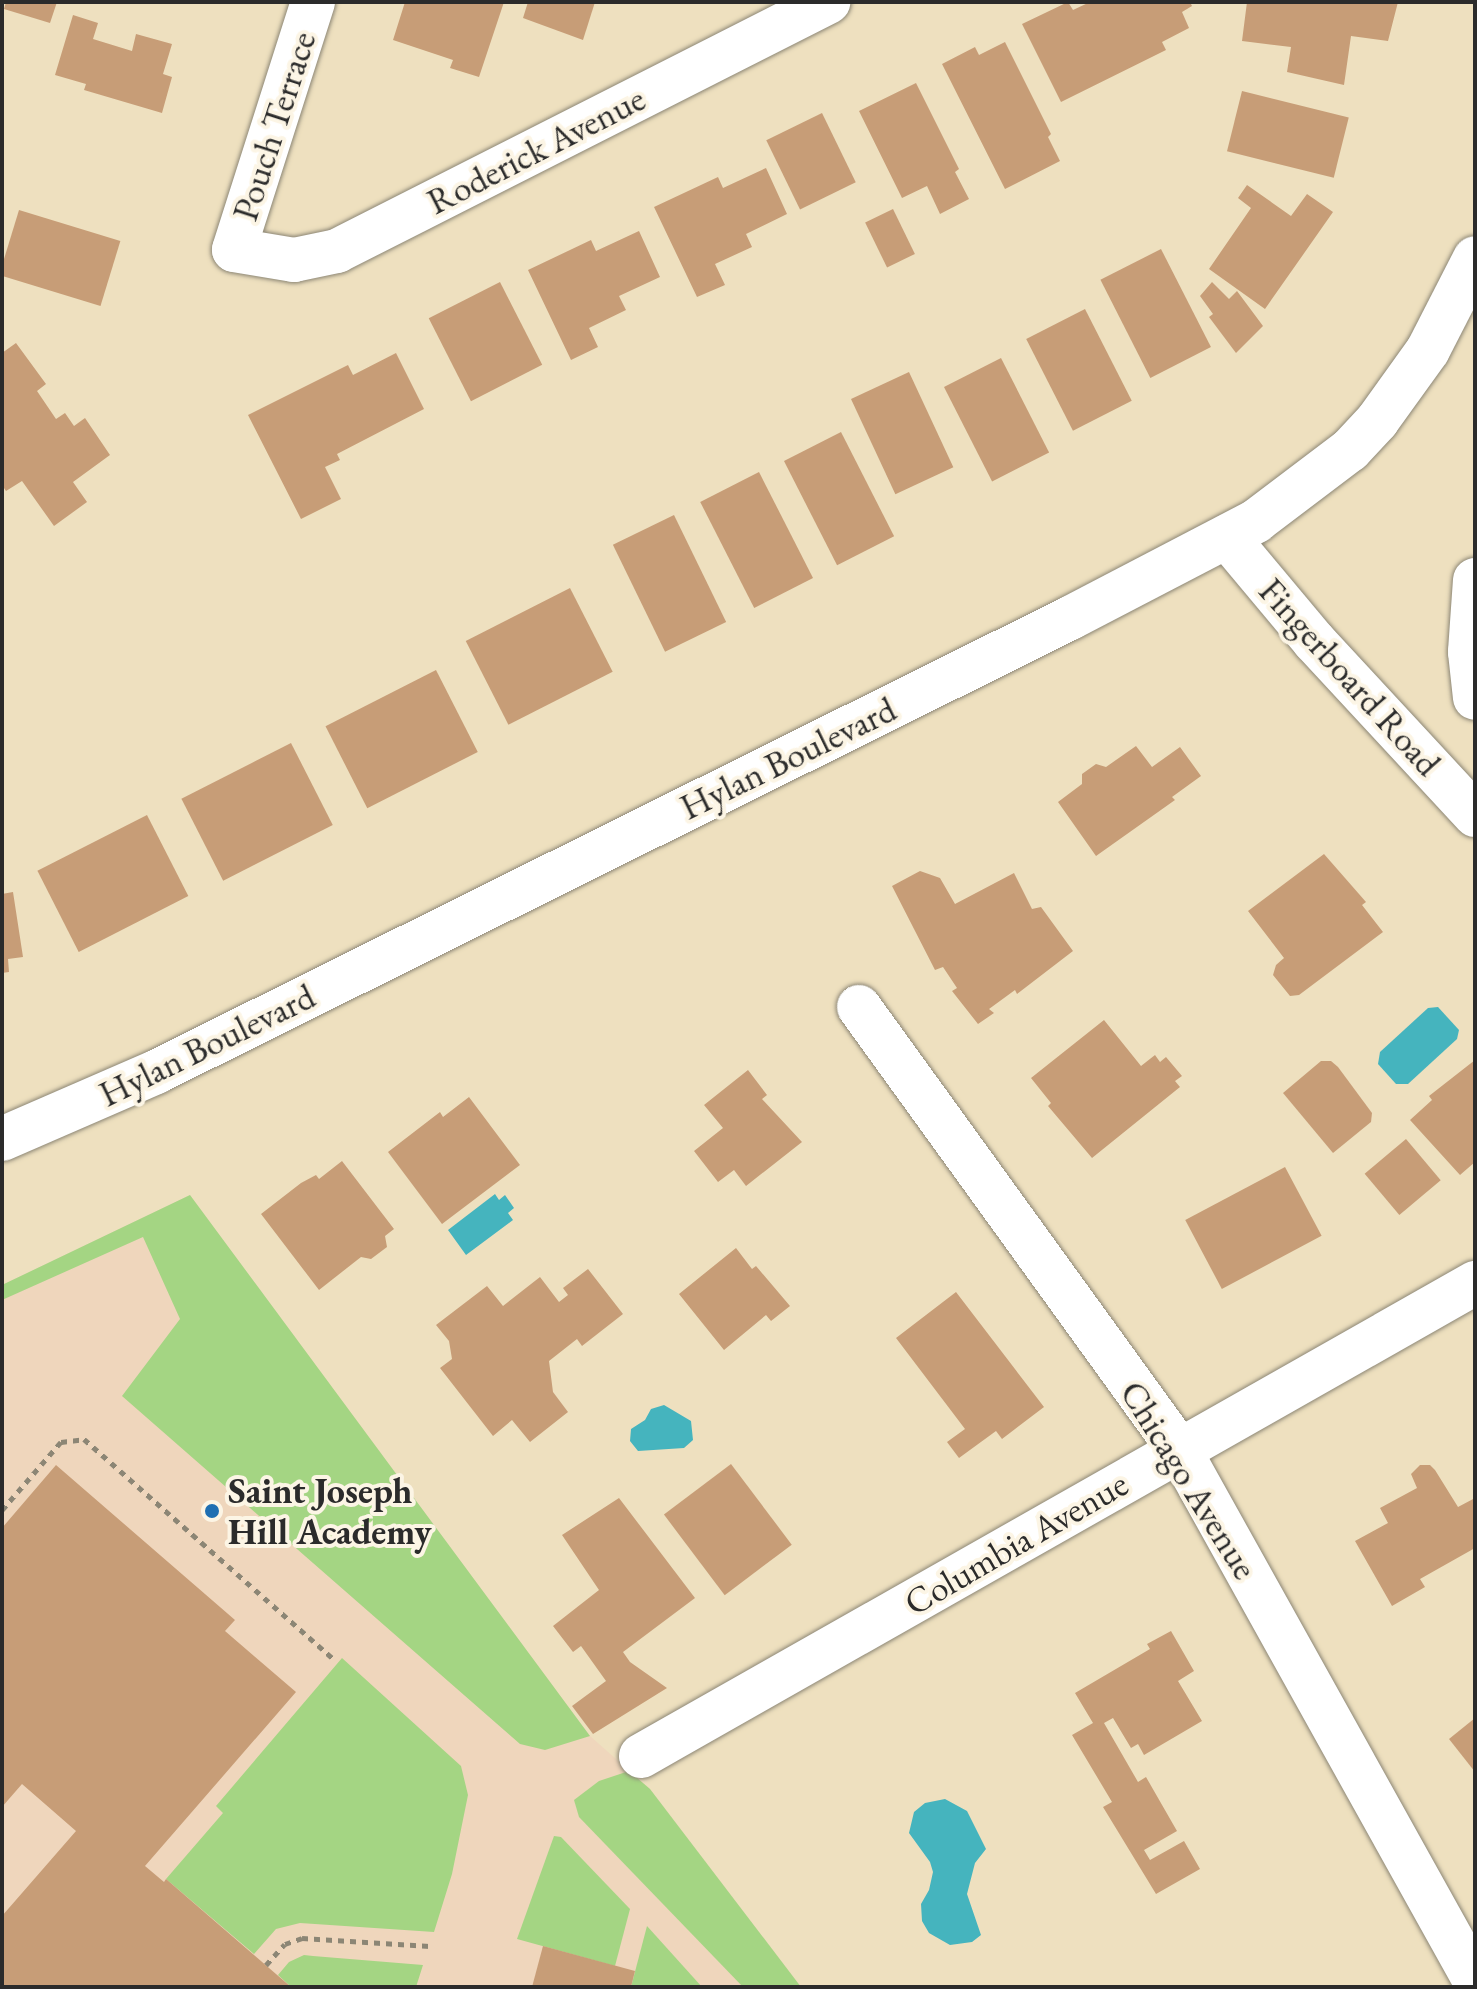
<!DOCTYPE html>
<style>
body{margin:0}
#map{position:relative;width:1477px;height:1989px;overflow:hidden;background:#eee0bf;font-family:"EB Garamond",serif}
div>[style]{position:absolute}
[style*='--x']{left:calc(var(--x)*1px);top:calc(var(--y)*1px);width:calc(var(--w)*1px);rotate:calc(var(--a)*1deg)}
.built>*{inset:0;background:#efd6bc}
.green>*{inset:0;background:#a4d583}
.water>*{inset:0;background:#45b4be}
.building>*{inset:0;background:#c79d77;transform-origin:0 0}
.path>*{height:5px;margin-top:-2.5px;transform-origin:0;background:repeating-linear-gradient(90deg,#8c8675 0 6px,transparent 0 12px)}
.roads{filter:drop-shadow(0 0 2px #8c8675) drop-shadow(0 0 2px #8c8675)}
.street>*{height:44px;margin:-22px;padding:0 22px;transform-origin:22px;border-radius:22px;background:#fff}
.secondary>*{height:44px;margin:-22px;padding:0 22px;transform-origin:22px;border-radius:22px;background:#fff}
.dots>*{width:22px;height:22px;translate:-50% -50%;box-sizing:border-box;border:4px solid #fcf5e5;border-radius:50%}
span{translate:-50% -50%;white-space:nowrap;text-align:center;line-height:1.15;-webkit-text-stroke:8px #fcf5e5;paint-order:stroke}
.street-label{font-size:36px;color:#2b2b2b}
.poi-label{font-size:36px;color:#2b2b2b;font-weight:700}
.left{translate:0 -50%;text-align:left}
.frame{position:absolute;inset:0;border:4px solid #2b2b2b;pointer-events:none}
</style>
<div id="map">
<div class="built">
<div style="clip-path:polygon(190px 1195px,590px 1736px,650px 1789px,801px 1987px,2px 1987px,2px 1285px)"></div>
</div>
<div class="green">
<div style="clip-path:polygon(190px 1195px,590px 1736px,545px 1750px,520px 1744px,122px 1396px,180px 1319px,143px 1237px,2px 1300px,2px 1285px)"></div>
<div style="clip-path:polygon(342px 1658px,461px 1766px,468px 1795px,452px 1874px,434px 1932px,300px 1923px,276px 1929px,254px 1954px,166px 1879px,223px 1813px,216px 1806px)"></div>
<div style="clip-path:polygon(629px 1771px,650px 1789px,801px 1987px,743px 1987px,579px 1817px,574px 1800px,599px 1781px)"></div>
<div style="clip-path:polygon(554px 1836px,561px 1837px,630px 1909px,615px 1966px,517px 1939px)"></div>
<div style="clip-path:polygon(647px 1926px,702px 1987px,631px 1987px)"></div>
<div style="clip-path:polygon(304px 1955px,313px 1956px,423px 1965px,416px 1987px,291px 1987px,278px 1975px,289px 1962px)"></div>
</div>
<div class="water">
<div style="clip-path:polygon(1438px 1007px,1459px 1030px,1457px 1039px,1408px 1084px,1396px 1084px,1378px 1064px,1380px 1052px,1428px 1008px)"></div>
<div style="clip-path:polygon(495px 1194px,499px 1200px,505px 1195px,514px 1208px,508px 1213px,513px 1220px,466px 1255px,448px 1230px)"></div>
<div style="clip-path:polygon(664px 1405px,691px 1421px,693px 1440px,684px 1448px,638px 1451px,630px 1441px,631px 1429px,645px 1420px,651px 1409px)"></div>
<div style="clip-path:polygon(945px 1799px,967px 1811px,986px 1849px,975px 1863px,967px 1894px,981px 1935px,972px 1942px,950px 1945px,929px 1933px,922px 1921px,921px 1904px,929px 1890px,933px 1872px,930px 1862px,909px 1833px,914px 1812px,925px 1803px)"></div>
</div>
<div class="building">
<div style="clip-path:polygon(6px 2px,57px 2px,50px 23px,4px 9px)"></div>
<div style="clip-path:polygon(405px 2px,504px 2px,479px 77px,450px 68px,453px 60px,393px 40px)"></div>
<div style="clip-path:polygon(528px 2px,595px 2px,583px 40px,523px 18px)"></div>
<div style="clip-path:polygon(1068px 2px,1073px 10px,1090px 2px,1190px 2px,1192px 6px,1182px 12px,1189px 28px,1162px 42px,1166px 50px,1061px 102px,1022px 24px)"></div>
<div style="clip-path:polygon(1247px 2px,1398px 2px,1388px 41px,1351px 36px,1344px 85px,1287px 72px,1291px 47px,1242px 41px)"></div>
<div style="clip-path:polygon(73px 15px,98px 23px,93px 39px,132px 51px,136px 34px,172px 44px,163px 74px,172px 77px,162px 113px,84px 90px,86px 84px,55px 75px)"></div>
<div style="clip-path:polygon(1005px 42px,1051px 134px,1048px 137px,1060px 161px,1005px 189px,942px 64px,975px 47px,979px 55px)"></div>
<div style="clip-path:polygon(916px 83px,959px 169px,955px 172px,969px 199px,940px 214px,927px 186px,902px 198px,859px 111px)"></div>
<div style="left:1242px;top:91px;width:110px;height:62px;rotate:14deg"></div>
<div style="left:822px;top:113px;width:77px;height:62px;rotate:64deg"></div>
<div style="clip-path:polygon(766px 168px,787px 214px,746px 234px,752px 247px,715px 264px,725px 285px,697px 297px,654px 207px,718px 177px,723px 188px)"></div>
<div style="clip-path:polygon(1247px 185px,1291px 216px,1307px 194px,1333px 212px,1265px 309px,1209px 269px,1251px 208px,1238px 198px)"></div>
<div style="left:893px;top:209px;width:50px;height:31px;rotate:64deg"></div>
<div style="left:19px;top:210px;width:106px;height:68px;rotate:17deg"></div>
<div style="clip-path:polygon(639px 231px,660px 277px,619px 296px,626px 310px,589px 328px,598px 347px,571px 360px,528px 270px,591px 240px,596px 251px)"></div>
<div style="left:1161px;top:249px;width:110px;height:68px;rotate:63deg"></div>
<div style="left:500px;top:282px;width:93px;height:80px;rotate:63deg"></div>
<div style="clip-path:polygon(1212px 282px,1229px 299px,1237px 291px,1263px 326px,1236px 353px,1209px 317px,1213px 314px,1200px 296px)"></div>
<div style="left:1085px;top:309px;width:103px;height:66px;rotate:63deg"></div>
<div style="clip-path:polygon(16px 343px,46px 384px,37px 391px,56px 419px,65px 413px,74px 426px,85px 418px,110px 455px,73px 482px,87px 502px,54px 526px,22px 481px,6px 491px,2px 485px,2px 353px)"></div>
<div style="clip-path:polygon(396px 353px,424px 409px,337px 454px,340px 460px,325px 467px,341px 499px,301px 519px,248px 415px,348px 365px,353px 375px)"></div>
<div style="left:1001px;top:358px;width:106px;height:64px;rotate:63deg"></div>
<div style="left:909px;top:372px;width:105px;height:64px;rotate:65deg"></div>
<div style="left:841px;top:432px;width:117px;height:64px;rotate:63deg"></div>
<div style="left:759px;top:472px;width:119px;height:66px;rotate:63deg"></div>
<div style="left:674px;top:515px;width:119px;height:68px;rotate:64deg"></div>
<div style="left:570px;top:588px;width:94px;height:117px;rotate:63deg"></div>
<div style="left:436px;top:670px;width:92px;height:124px;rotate:63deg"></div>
<div style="left:291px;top:743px;width:92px;height:123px;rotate:63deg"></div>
<div style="clip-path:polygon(1136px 746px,1152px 767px,1180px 747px,1201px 776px,1172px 797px,1175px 800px,1096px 856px,1058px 802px,1082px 784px,1082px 774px,1096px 764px,1106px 767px)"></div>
<div style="left:147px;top:815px;width:91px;height:123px;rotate:63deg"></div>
<div style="clip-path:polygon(1324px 854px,1366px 902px,1362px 905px,1383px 932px,1299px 995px,1290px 996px,1273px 975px,1276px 965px,1284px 958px,1248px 911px)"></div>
<div style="clip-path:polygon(920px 871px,940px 878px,955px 904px,1014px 873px,1032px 909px,1041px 907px,1073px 951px,1017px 994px,1015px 990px,989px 1009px,994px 1013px,978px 1024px,952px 991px,957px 988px,943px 967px,935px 970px,892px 886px)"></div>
<div style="clip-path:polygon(13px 892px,23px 957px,8px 959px,9px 972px,2px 973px,2px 894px)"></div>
<div style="clip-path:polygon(1104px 1020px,1141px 1066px,1155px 1055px,1160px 1062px,1166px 1057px,1182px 1076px,1175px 1081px,1180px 1087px,1092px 1158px,1048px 1106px,1051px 1103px,1031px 1078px)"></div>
<div style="clip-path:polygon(1475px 1060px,1475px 1162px,1460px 1175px,1410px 1120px,1432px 1100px,1429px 1096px)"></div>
<div style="clip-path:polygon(1321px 1061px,1331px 1061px,1338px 1067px,1372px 1113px,1371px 1122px,1333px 1153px,1283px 1093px)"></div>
<div style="clip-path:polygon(748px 1070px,767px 1095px,762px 1099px,802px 1142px,746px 1186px,734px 1170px,718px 1182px,694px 1151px,723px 1128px,704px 1105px)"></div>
<div style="clip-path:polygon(469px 1097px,520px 1165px,442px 1224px,388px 1152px,440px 1112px,443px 1117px)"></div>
<div style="left:1406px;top:1139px;width:54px;height:54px;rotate:50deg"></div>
<div style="clip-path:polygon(342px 1161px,394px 1229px,385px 1236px,387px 1247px,371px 1259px,361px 1257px,319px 1290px,261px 1214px,301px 1183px,316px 1175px,319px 1179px)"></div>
<div style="left:1285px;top:1167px;width:78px;height:113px;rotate:62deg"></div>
<div style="clip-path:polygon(736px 1248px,752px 1269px,756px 1266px,790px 1306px,771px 1321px,766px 1315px,724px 1350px,679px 1294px)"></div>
<div style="clip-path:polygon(588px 1269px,623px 1314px,582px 1346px,577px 1339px,549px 1361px,553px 1392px,568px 1412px,530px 1442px,512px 1420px,493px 1436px,440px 1368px,452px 1359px,449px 1341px,436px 1325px,487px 1286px,503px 1306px,540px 1277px,559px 1302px,568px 1295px,563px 1288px)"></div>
<div style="clip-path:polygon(956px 1292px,1044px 1407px,1002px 1439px,996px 1431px,959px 1458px,947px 1442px,965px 1429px,896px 1338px)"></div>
<div style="left:731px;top:1464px;width:101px;height:84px;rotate:53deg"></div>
<div style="clip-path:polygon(56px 1465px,235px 1620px,225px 1631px,296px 1692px,145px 1866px,164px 1882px,166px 1879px,291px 1987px,2px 1987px,2px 1916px,76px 1831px,22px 1784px,2px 1807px,2px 1528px)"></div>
<div style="clip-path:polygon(1420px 1465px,1430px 1465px,1435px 1470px,1458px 1507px,1475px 1498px,1475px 1548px,1420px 1579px,1425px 1587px,1392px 1606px,1355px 1541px,1388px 1523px,1380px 1508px,1417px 1488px,1411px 1474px)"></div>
<div style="clip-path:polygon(619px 1498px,695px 1598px,623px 1652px,630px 1662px,667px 1688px,593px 1734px,572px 1706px,606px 1681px,581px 1646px,573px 1652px,553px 1626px,599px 1590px,562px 1535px)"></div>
<div style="clip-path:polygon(1171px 1631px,1194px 1671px,1178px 1681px,1202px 1721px,1144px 1755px,1138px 1744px,1131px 1748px,1113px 1718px,1104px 1723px,1138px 1782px,1146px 1777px,1177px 1831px,1144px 1850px,1150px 1860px,1184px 1841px,1200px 1869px,1156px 1894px,1103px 1807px,1112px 1802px,1072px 1735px,1093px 1723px,1075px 1693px,1150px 1649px,1147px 1644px)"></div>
<div style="clip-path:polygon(1475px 1718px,1475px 1772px,1449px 1739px)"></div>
<div style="clip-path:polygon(543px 1946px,635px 1971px,631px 1987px,532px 1987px)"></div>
</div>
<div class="path">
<div style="--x:2;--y:1510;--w:90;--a:-49.1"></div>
<div style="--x:61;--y:1442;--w:23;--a:-7"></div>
<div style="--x:84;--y:1439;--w:334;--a:41.4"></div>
<div style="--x:266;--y:1965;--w:28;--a:-48"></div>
<div style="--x:285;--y:1944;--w:18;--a:-19"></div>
<div style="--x:302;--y:1938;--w:128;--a:3.6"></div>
</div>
<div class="roads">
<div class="street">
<div style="--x:313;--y:2;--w:260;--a:107.7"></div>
<div style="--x:234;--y:250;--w:61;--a:9.5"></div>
<div style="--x:294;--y:260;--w:44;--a:-11.8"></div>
<div style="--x:337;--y:251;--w:551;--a:-26.89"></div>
<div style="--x:859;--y:1007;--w:548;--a:54.13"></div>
<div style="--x:1180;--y:1451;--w:607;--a:60.9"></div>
<div style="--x:641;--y:1756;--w:959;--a:-29.56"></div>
</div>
<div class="secondary">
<div style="--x:1227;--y:537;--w:136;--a:50.1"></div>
<div style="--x:1314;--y:641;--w:237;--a:47.2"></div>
<div style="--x:1475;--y:580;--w:72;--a:94"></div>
<div style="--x:1470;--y:652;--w:46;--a:83.8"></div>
<div style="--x:2;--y:1139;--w:168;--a:-23.5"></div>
<div style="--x:156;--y:1072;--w:1021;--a:-26.41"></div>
<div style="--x:1070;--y:618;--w:210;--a:-27.5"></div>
<div style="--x:1256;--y:521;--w:118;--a:-37.1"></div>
<div style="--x:1350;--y:450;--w:40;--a:-47"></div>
<div style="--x:1377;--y:421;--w:87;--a:-54.3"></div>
<div style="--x:1428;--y:350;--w:103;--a:-62.9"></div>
</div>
</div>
<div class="dots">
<div style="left:212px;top:1511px;background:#1f6fb2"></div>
</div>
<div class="street-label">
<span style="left:274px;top:126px;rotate:-72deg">Pouch Terrace</span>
<span style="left:536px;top:150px;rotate:-27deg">Roderick Avenue</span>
<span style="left:1350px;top:677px;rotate:48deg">Fingerboard Road</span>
<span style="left:788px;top:758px;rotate:-26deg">Hylan Boulevard</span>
<span style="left:207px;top:1045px;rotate:-26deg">Hylan Boulevard</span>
<span style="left:1189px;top:1480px;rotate:58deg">Chicago Avenue</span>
<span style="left:1016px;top:1543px;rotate:-30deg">Columbia Avenue</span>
</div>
<div class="poi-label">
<span class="left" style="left:228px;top:1511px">Saint Joseph<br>Hill Academy</span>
</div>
<div class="frame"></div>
</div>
